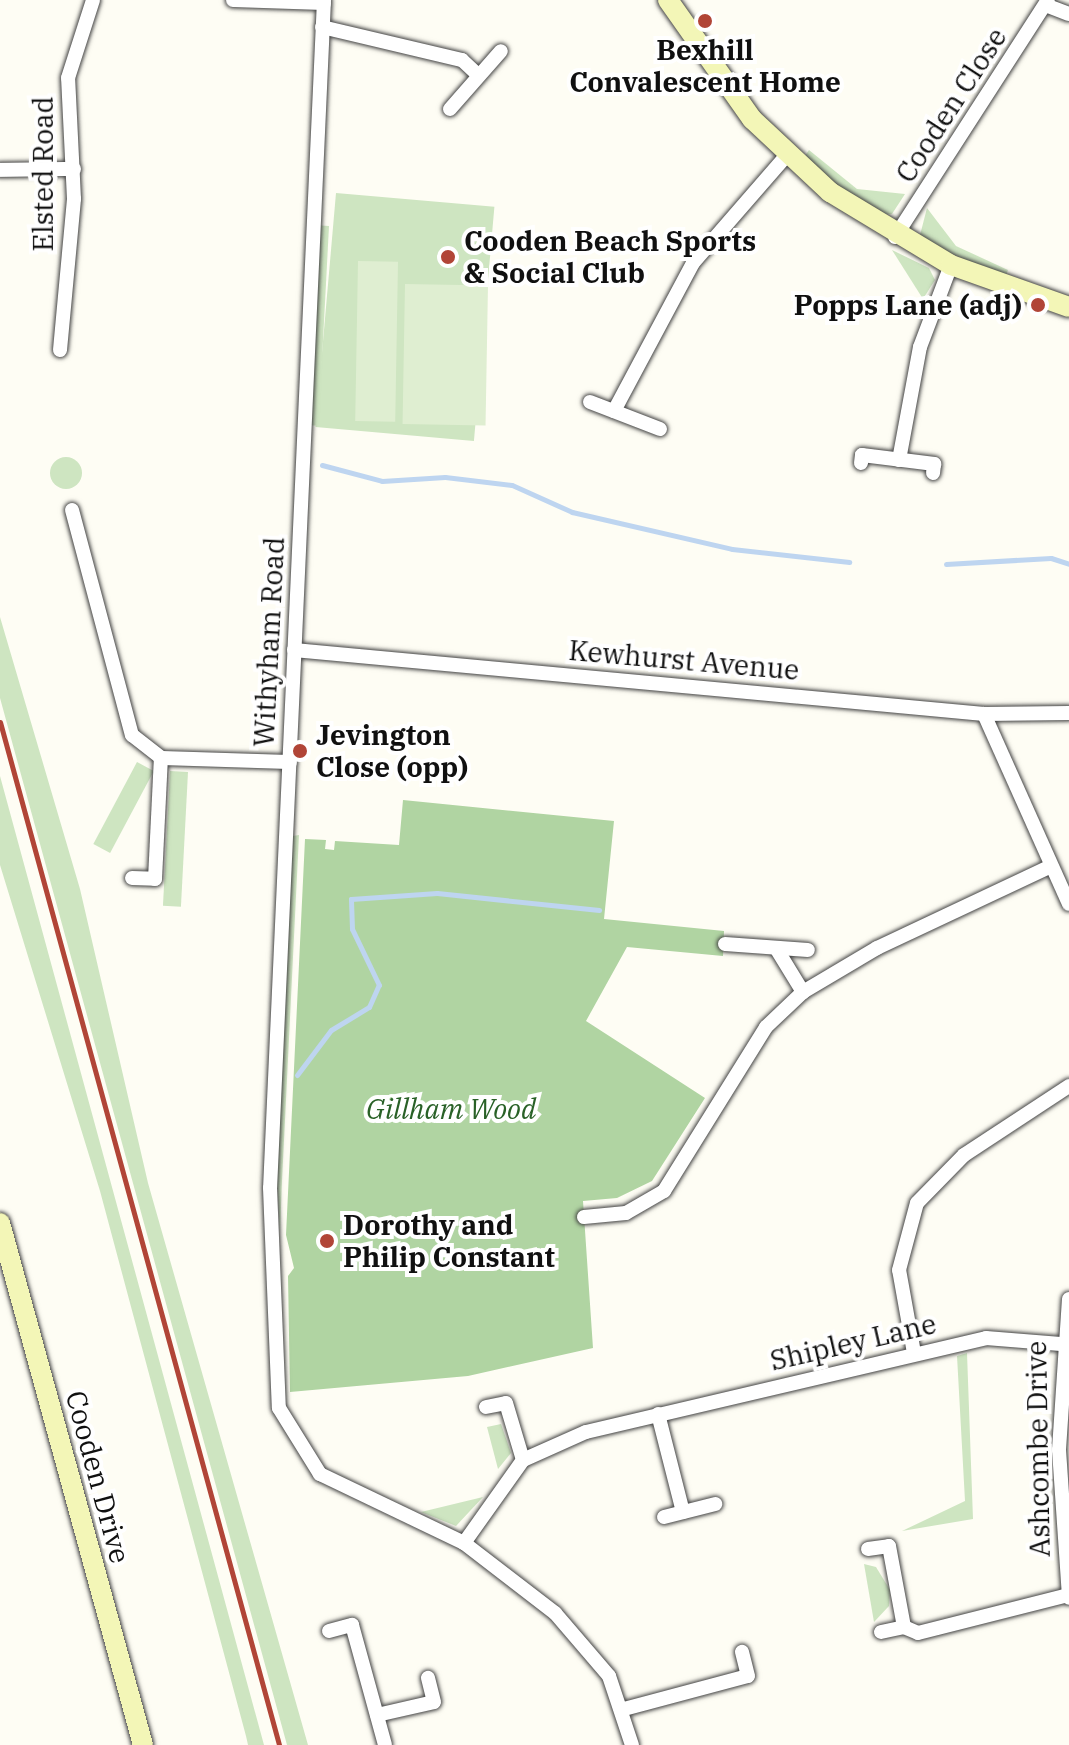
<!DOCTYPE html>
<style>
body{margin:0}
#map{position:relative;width:1069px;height:1745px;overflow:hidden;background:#fefdf4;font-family:"IBM Plex Serif",serif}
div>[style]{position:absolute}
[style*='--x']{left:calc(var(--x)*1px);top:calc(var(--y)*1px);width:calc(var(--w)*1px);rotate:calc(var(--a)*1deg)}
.green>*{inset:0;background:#cee5c1;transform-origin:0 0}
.round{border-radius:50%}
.forest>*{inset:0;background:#b0d4a2}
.pitch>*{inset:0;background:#dfeed1;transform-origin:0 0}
.stream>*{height:5px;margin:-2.5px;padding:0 2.5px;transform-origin:2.5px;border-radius:2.5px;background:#bed5f0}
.roads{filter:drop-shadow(0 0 2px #434343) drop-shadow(0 0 2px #434343)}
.minor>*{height:14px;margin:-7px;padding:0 7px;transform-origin:7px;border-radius:7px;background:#fff}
.secondary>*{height:20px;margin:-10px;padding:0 10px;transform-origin:10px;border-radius:10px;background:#f3f6b7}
.rail>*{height:5px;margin:-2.5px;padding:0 2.5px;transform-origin:2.5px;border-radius:2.5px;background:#b14537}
.dots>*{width:22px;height:22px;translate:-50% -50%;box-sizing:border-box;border:4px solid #fff;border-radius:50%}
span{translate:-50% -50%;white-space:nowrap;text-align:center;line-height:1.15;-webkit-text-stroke:8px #fff;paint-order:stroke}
.poi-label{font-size:28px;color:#101010;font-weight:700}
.left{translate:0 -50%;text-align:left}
.right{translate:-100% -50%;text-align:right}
.street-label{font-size:28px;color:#101010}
.park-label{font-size:28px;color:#296127;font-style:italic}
</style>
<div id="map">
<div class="green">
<div style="clip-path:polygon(809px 150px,857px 189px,905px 194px,892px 214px,878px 215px,802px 160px)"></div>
<div style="left:336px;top:193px;width:159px;height:235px;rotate:5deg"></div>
<div style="clip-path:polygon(927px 208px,956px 246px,1008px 270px,1005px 278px,919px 239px)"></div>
<div style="left:329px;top:226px;width:200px;height:8px;rotate:93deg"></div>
<div style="clip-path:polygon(892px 250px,929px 268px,935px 280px,923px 299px)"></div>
<div class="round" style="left:50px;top:457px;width:32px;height:32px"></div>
<div style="clip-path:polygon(0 617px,80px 889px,148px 1183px,308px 1745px,287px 1745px,0 698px)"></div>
<div style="left:137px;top:762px;width:19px;height:93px;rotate:28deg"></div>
<div style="left:188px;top:772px;width:135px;height:18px;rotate:93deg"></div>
<div style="clip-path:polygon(0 776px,264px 1745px,248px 1745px,246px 1736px,100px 1191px,0 865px)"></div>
<div style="clip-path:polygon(299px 835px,282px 1181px,280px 1233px,277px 1180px,293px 836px)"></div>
<div style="clip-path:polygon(967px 1353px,973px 1519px,902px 1531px,965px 1501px,957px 1356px)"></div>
<div style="clip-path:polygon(501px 1424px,511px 1453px,498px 1469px,487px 1427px)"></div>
<div style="clip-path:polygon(483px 1497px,456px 1526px,421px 1512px)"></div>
<div style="clip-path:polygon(864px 1564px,876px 1567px,890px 1590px,889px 1606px,874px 1622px)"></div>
</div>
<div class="forest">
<div style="clip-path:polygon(403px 800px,614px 821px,604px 919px,724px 931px,723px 956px,627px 947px,586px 1021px,705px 1098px,652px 1181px,617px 1198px,583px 1201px,593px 1348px,468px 1376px,290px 1392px,288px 1276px,294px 1268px,286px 1235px,305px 839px,326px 840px,325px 849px,334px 850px,335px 841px,399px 845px)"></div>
</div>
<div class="pitch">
<div style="left:358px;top:261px;width:40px;height:160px;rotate:1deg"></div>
<div style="left:405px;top:284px;width:83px;height:140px;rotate:1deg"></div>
</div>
<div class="stream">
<div style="--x:322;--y:465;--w:62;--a:14.9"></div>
<div style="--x:382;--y:481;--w:63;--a:-3.6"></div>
<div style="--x:445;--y:477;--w:67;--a:6.8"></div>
<div style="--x:512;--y:485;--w:66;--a:24.2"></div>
<div style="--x:572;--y:512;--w:164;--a:13"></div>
<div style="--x:732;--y:549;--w:118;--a:6.3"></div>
<div style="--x:946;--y:564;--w:105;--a:-3.3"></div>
<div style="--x:1051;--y:558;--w:19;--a:18"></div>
<div style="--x:297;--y:1075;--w:56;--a:-52.9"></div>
<div style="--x:331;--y:1030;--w:44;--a:-31.2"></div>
<div style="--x:369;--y:1007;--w:24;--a:-66"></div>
<div style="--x:379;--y:985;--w:62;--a:-115.7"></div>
<div style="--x:352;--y:929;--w:30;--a:-92"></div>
<div style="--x:351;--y:899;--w:86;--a:-4"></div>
<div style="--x:437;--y:893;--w:163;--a:6"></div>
</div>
<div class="roads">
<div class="minor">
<div style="--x:233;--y:0;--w:91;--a:1.9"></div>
<div style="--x:324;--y:0;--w:1189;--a:92.6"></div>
<div style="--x:270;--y:1188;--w:220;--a:87.7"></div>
<div style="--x:279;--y:1408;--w:78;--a:58.2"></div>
<div style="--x:320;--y:1474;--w:160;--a:25.6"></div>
<div style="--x:464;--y:1543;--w:115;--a:37.6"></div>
<div style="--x:555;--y:1613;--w:83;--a:49.4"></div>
<div style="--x:609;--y:1676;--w:73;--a:71.6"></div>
<div style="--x:1048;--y:6;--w:22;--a:21"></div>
<div style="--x:322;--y:27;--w:144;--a:13.3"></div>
<div style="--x:462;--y:60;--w:22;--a:43"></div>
<div style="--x:450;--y:109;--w:77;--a:-48.7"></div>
<div style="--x:0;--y:170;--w:74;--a:-0.8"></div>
<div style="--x:895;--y:237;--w:282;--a:-57.2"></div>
<div style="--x:60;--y:350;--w:152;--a:-84.7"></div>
<div style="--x:74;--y:199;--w:121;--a:-92.8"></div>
<div style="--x:68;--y:78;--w:82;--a:-72.2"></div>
<div style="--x:590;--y:402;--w:75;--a:21.1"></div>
<div style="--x:614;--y:411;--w:168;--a:-61.9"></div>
<div style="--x:693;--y:263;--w:142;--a:-49"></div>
<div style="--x:899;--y:460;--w:115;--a:-79.5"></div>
<div style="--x:920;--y:347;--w:88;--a:-69.3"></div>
<div style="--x:861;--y:463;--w:8;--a:-83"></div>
<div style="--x:862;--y:455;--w:73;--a:7.1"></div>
<div style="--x:934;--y:464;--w:9;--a:96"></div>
<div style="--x:72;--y:510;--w:233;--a:75.1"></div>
<div style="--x:132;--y:735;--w:37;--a:38"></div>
<div style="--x:161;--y:758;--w:129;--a:1.8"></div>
<div style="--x:294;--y:650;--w:693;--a:5.3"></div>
<div style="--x:984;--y:714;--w:85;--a:-0.7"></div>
<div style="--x:984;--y:714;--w:208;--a:65.9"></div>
<div style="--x:132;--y:878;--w:23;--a:2"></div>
<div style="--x:155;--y:879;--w:121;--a:-87.2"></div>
<div style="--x:725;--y:944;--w:83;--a:4.1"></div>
<div style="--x:776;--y:948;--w:52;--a:58.5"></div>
<div style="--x:584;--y:1217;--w:42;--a:-5.4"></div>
<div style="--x:626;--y:1213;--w:44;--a:-30.1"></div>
<div style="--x:664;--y:1191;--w:193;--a:-58.1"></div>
<div style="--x:766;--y:1027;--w:51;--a:-43.4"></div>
<div style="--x:803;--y:992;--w:86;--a:-30.7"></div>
<div style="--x:877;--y:948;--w:190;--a:-25.2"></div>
<div style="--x:1069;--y:1299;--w:151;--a:93.8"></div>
<div style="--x:1059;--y:1450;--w:148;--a:86.1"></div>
<div style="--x:914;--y:1353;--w:84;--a:-100.2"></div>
<div style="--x:899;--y:1270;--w:69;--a:-75"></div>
<div style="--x:917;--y:1203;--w:67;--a:-45.6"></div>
<div style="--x:964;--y:1155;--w:126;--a:-33.3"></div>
<div style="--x:486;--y:1407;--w:20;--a:-11"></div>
<div style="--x:506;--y:1403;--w:59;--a:73.4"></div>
<div style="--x:658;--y:1414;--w:101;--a:75.7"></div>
<div style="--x:664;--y:1517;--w:53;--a:-14.3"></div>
<div style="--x:464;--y:1543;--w:102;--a:-54.6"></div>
<div style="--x:523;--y:1460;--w:69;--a:-24"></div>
<div style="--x:586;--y:1432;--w:411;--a:-13.2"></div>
<div style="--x:986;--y:1338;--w:75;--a:4.6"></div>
<div style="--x:868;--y:1549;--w:21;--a:-8"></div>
<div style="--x:889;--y:1546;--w:82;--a:79.5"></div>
<div style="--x:904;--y:1627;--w:15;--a:23"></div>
<div style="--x:918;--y:1633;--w:155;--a:-14.2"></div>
<div style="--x:329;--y:1631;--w:24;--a:-15"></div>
<div style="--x:352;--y:1625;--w:124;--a:74.6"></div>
<div style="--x:881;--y:1632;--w:24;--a:-12"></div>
<div style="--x:624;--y:1709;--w:128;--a:-14.9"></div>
<div style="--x:748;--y:1676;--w:25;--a:-104"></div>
<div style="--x:377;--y:1715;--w:58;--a:-12.8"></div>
<div style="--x:434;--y:1702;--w:25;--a:-104"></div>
</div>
<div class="secondary">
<div style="--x:668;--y:0;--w:146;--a:54.8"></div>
<div style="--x:752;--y:119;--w:107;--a:43.1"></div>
<div style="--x:830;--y:192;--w:141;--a:31.1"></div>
<div style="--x:951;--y:265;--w:125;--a:19.6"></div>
<div style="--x:0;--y:1223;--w:541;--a:74.68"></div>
</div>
</div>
<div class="rail">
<div style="--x:0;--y:722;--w:1060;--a:74.74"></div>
</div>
<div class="dots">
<div style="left:705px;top:21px;background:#b14537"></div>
<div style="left:448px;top:257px;background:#b14537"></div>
<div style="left:1038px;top:305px;background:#b14537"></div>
<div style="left:300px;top:751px;background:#b14537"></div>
<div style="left:327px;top:1241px;background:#b14537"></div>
</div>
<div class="poi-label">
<span style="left:705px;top:66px">Bexhill<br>Convalescent Home</span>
<span class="left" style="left:464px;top:257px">Cooden Beach Sports<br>&amp; Social Club</span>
<span class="right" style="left:1022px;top:305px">Popps Lane (adj)</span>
<span class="left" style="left:316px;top:751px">Jevington<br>Close (opp)</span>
<span class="left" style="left:343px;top:1241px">Dorothy and<br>Philip Constant</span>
</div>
<div class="street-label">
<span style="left:951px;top:105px;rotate:-57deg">Cooden Close</span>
<span style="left:43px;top:174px;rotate:-90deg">Elsted Road</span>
<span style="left:269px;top:642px;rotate:-87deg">Withyham Road</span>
<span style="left:684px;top:660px;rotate:5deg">Kewhurst Avenue</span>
<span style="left:853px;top:1342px;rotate:-13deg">Shipley Lane</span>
<span style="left:1038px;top:1449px;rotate:-91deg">Ashcombe Drive</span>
<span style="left:98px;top:1477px;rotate:75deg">Cooden Drive</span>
</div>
<div class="park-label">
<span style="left:451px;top:1109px">Gillham Wood</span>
</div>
</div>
